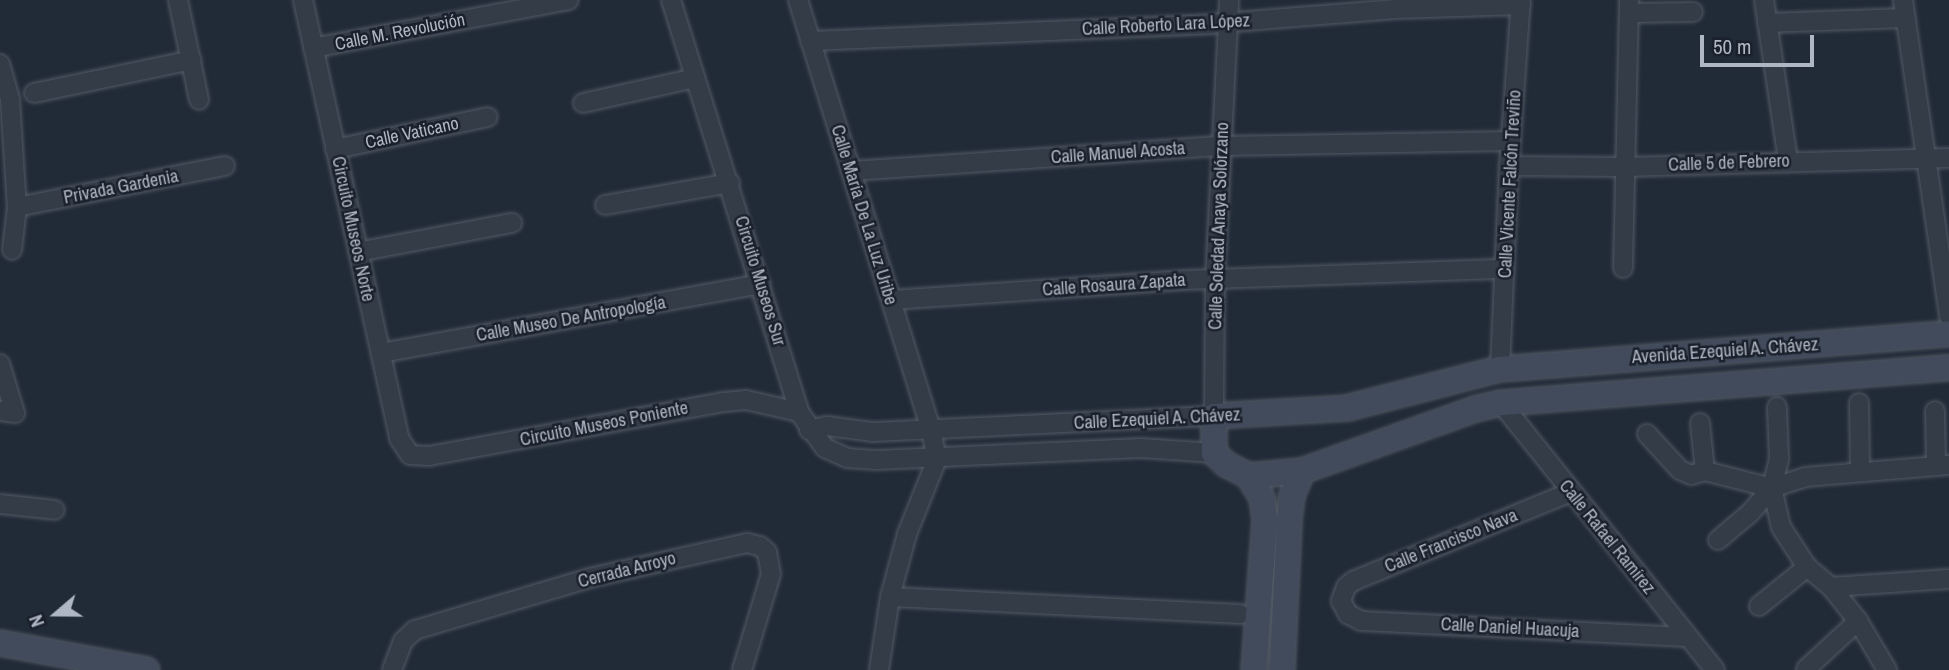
<!DOCTYPE html>
<meta charset="utf-8">
<style>
body{margin:0}
#map{position:relative;width:1949px;height:670px;overflow:hidden;background:#212a37;font-family:"Archivo Narrow",sans-serif}
div>[style]{position:absolute}
[style*='--x']{left:calc(var(--x)*1px);top:calc(var(--y)*1px);width:calc(var(--w)*1px);rotate:calc(var(--a)*1deg)}
.roads{filter:drop-shadow(0 0 2px #525a65) drop-shadow(0 0 2px #525a65)}
.street>*{height:18px;margin:-9px;padding:0 9px;transform-origin:9px;border-radius:9px;background:#343c48}
.secondary>*{height:24px;margin:-12px;padding:0 12px;transform-origin:12px;border-radius:12px;background:#424b5b}
span{translate:-50% -50%;white-space:nowrap;text-align:center;line-height:1.15;-webkit-text-stroke:5px #1a212c;paint-order:stroke}
.street-label{font-size:18px;color:#afb7c4}
.north{position:absolute;left:21px;top:579px;width:70px;height:70px;-webkit-text-stroke:5px #1a212c;paint-order:stroke;rotate:250deg;font-size:19px;font-weight:700;line-height:28px;text-align:center;color:#afb7c4}
.north::after{content:'';display:block;margin:auto;width:24px;height:32px;background:#afb7c4;clip-path:polygon(50% 0,100% 100%,50% 72%,0 100%)}
.scale{position:absolute;left:1700px;top:35px;width:114px;height:32px;box-sizing:border-box;border:4px solid #afb7c4;border-top:0;padding-left:9px;font-size:21px;line-height:24px;white-space:nowrap;color:#afb7c4;-webkit-text-stroke:5px #1a212c;paint-order:stroke}
</style>
<div id="map">
<div class="roads">
<div class="street">
<div style="--x:178;--y:0;--w:102;--a:78.1"></div>
<div style="--x:303;--y:0;--w:448;--a:77.6"></div>
<div style="--x:399;--y:438;--w:20;--a:57"></div>
<div style="--x:410;--y:455;--w:19;--a:3"></div>
<div style="--x:429;--y:456;--w:300;--a:-10.4"></div>
<div style="--x:724;--y:402;--w:22;--a:-5"></div>
<div style="--x:746;--y:400;--w:54;--a:12.8"></div>
<div style="--x:671;--y:0;--w:431;--a:72.7"></div>
<div style="--x:799;--y:412;--w:44;--a:54.2"></div>
<div style="--x:825;--y:448;--w:24;--a:24"></div>
<div style="--x:847;--y:458;--w:29;--a:4"></div>
<div style="--x:876;--y:460;--w:265;--a:-2.6"></div>
<div style="--x:1141;--y:448;--w:73;--a:3.9"></div>
<div style="--x:798;--y:0;--w:449;--a:72.8"></div>
<div style="--x:931;--y:429;--w:31;--a:79"></div>
<div style="--x:937;--y:459;--w:81;--a:111.8"></div>
<div style="--x:907;--y:534;--w:65;--a:105.1"></div>
<div style="--x:890;--y:597;--w:74;--a:98.6"></div>
<div style="--x:1764;--y:0;--w:163;--a:81.5"></div>
<div style="--x:1903;--y:0;--w:320;--a:81.7"></div>
<div style="--x:1629;--y:13;--w:64;--a:-0.9"></div>
<div style="--x:1767;--y:23;--w:138;--a:-2.1"></div>
<div style="--x:810;--y:41;--w:400;--a:-2.4"></div>
<div style="--x:1210;--y:24;--w:187;--a:-4.6"></div>
<div style="--x:1396;--y:9;--w:125;--a:-1.8"></div>
<div style="--x:313;--y:48;--w:260;--a:-10.6"></div>
<div style="--x:0;--y:64;--w:37;--a:74"></div>
<div style="--x:10;--y:100;--w:107;--a:86.3"></div>
<div style="--x:17;--y:207;--w:43;--a:96.6"></div>
<div style="--x:34;--y:93;--w:161;--a:-11.8"></div>
<div style="--x:583;--y:103;--w:115;--a:-12.6"></div>
<div style="--x:335;--y:149;--w:156;--a:-11.8"></div>
<div style="--x:1509;--y:166;--w:116;--a:0.5"></div>
<div style="--x:1625;--y:167;--w:324;--a:-1.6"></div>
<div style="--x:851;--y:171;--w:372;--a:-3.9"></div>
<div style="--x:1222;--y:146;--w:289;--a:-1"></div>
<div style="--x:605;--y:205;--w:127;--a:-10"></div>
<div style="--x:17;--y:207;--w:212;--a:-11.2"></div>
<div style="--x:358;--y:252;--w:157;--a:-10.7"></div>
<div style="--x:1623;--y:268;--w:268;--a:-88.7"></div>
<div style="--x:891;--y:300;--w:295;--a:-3.9"></div>
<div style="--x:1185;--y:280;--w:320;--a:-2"></div>
<div style="--x:381;--y:353;--w:386;--a:-10.3"></div>
<div style="--x:0;--y:364;--w:51;--a:73"></div>
<div style="--x:15;--y:413;--w:15;--a:-172"></div>
<div style="--x:1500;--y:369;--w:203;--a:-87.5"></div>
<div style="--x:1509;--y:166;--w:166;--a:-85.9"></div>
<div style="--x:1501;--y:403;--w:342;--a:51.3"></div>
<div style="--x:1859;--y:403;--w:67;--a:89.1"></div>
<div style="--x:1777;--y:407;--w:52;--a:87.8"></div>
<div style="--x:1779;--y:459;--w:30;--a:104"></div>
<div style="--x:1772;--y:488;--w:40;--a:77"></div>
<div style="--x:1781;--y:527;--w:48;--a:57"></div>
<div style="--x:1807;--y:567;--w:31;--a:40"></div>
<div style="--x:1831;--y:587;--w:43;--a:51.5"></div>
<div style="--x:1858;--y:621;--w:57;--a:59.4"></div>
<div style="--x:1935;--y:411;--w:54;--a:88.9"></div>
<div style="--x:1700;--y:423;--w:48;--a:84.1"></div>
<div style="--x:809;--y:430;--w:18;--a:-13"></div>
<div style="--x:827;--y:426;--w:45;--a:7.6"></div>
<div style="--x:872;--y:432;--w:342;--a:-2.7"></div>
<div style="--x:1214;--y:416;--w:137;--a:-89.6"></div>
<div style="--x:1215;--y:279;--w:279;--a:-87.1"></div>
<div style="--x:1647;--y:434;--w:49;--a:47.5"></div>
<div style="--x:1680;--y:470;--w:12;--a:24"></div>
<div style="--x:1691;--y:475;--w:15;--a:-16"></div>
<div style="--x:1705;--y:471;--w:69;--a:14.2"></div>
<div style="--x:1571;--y:492;--w:235;--a:157.8"></div>
<div style="--x:1353;--y:581;--w:9;--a:139"></div>
<div style="--x:1346;--y:587;--w:15;--a:110"></div>
<div style="--x:1341;--y:601;--w:15;--a:62"></div>
<div style="--x:1348;--y:614;--w:15;--a:28"></div>
<div style="--x:1361;--y:621;--w:327;--a:2.8"></div>
<div style="--x:0;--y:504;--w:55;--a:6.2"></div>
<div style="--x:1718;--y:540;--w:42;--a:-40.2"></div>
<div style="--x:1750;--y:513;--w:33;--a:-49"></div>
<div style="--x:1772;--y:488;--w:35;--a:-18"></div>
<div style="--x:1805;--y:477;--w:144;--a:-4.8"></div>
<div style="--x:1831;--y:587;--w:118;--a:-3.9"></div>
<div style="--x:890;--y:597;--w:351;--a:2.8"></div>
<div style="--x:1759;--y:606;--w:62;--a:-39.1"></div>
<div style="--x:1806;--y:669;--w:71;--a:-42.7"></div>
<div style="--x:392;--y:670;--w:31;--a:-69"></div>
<div style="--x:403;--y:641;--w:16;--a:-43"></div>
<div style="--x:415;--y:630;--w:182;--a:-16.6"></div>
<div style="--x:589;--y:578;--w:162;--a:-12.5"></div>
<div style="--x:747;--y:543;--w:13;--a:13"></div>
<div style="--x:760;--y:546;--w:9;--a:41"></div>
<div style="--x:767;--y:552;--w:22;--a:80"></div>
<div style="--x:771;--y:574;--w:100;--a:106.8"></div>
</div>
<div class="secondary">
<div style="--x:1249;--y:476;--w:53;--a:-5.4"></div>
<div style="--x:1302;--y:471;--w:184;--a:-19.7"></div>
<div style="--x:1475;--y:409;--w:27;--a:-13"></div>
<div style="--x:1501;--y:403;--w:449;--a:-4.5"></div>
<div style="--x:0;--y:643;--w:149;--a:10.4"></div>
<div style="--x:1254;--y:670;--w:151;--a:-85.8"></div>
<div style="--x:1265;--y:519;--w:21;--a:-98"></div>
<div style="--x:1262;--y:498;--w:26;--a:-121"></div>
<div style="--x:1249;--y:476;--w:25;--a:-153"></div>
<div style="--x:1227;--y:465;--w:18;--a:-137"></div>
<div style="--x:1214;--y:453;--w:37;--a:-90"></div>
<div style="--x:1214;--y:416;--w:133;--a:-3.4"></div>
<div style="--x:1347;--y:408;--w:158;--a:-14.3"></div>
<div style="--x:1500;--y:369;--w:450;--a:-4.5"></div>
<div style="--x:1282;--y:670;--w:151;--a:-87.3"></div>
<div style="--x:1289;--y:519;--w:23;--a:-83"></div>
<div style="--x:1292;--y:496;--w:27;--a:-68"></div>
</div>
</div>
<div class="street-label">
<span style="left:1166px;top:25px;rotate:-3deg">Calle Roberto Lara López</span>
<span style="left:400px;top:32px;rotate:-11deg">Calle M. Revolución</span>
<span style="left:412px;top:133px;rotate:-12deg">Calle Vaticano</span>
<span style="left:1118px;top:153px;rotate:-4deg">Calle Manuel Acosta</span>
<span style="left:1729px;top:163px;rotate:-2deg">Calle 5 de Febrero</span>
<span style="left:1510px;top:184px;rotate:-87deg">Calle Vicente Falcón Treviño</span>
<span style="left:121px;top:187px;rotate:-11deg">Privada Gardenia</span>
<span style="left:864px;top:215px;rotate:73deg">Calle María De La Luz Uribe</span>
<span style="left:1219px;top:226px;rotate:-88deg">Calle Soledad Anaya Solórzano</span>
<span style="left:353px;top:229px;rotate:78deg">Circuito Museos Norte</span>
<span style="left:760px;top:281px;rotate:73deg">Circuito Museos Sur</span>
<span style="left:1114px;top:285px;rotate:-4deg">Calle Rosaura Zapata</span>
<span style="left:571px;top:319px;rotate:-10deg">Calle Museo De Antropología</span>
<span style="left:1725px;top:351px;rotate:-4deg">Avenida Ezequiel A. Chávez</span>
<span style="left:1157px;top:419px;rotate:-3deg">Calle Ezequiel A. Chávez</span>
<span style="left:604px;top:424px;rotate:-11deg">Circuito Museos Poniente</span>
<span style="left:1607px;top:537px;rotate:51deg">Calle Rafael Ramírez</span>
<span style="left:1451px;top:541px;rotate:-22deg">Calle Francisco Nava</span>
<span style="left:627px;top:570px;rotate:-14deg">Cerrada Arroyo</span>
<span style="left:1510px;top:628px;rotate:3deg">Calle Daniel Huacuja</span>
</div>
<div class="north">N</div>
<div class="scale">50 m</div>
</div>
